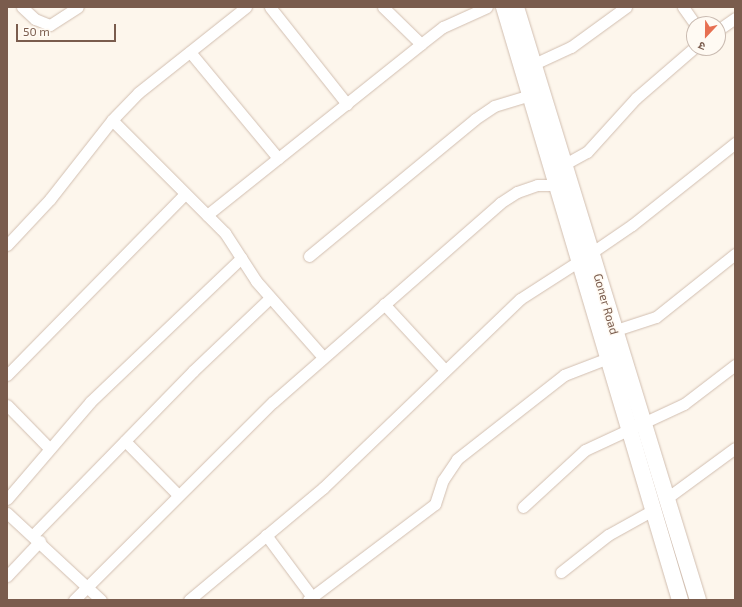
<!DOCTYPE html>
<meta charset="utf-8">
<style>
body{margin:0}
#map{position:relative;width:742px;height:607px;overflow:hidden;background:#fdf6ec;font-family:"Exo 2","Noto Sans Devanagari",sans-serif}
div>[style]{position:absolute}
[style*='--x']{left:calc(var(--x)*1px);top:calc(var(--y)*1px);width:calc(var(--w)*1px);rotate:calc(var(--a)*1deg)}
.roads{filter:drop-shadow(0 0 1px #d1beb0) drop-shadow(0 0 1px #d1beb0)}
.street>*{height:11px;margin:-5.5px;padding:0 5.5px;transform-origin:5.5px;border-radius:5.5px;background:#fff}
.secondary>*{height:16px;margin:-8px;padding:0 8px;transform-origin:8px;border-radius:8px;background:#fff}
span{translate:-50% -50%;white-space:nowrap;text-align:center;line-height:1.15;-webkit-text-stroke:3px #fffaf3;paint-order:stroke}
.street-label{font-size:12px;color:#7a5c4d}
.frame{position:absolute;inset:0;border:8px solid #7a5c4d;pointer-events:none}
.north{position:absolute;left:686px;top:16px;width:40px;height:40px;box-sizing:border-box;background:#fffaf3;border:1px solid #cabbb1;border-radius:50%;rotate:202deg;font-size:11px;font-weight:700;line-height:16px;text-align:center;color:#7a5c4d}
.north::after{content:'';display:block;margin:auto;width:14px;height:18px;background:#e76f51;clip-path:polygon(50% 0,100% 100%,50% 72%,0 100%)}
.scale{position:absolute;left:16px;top:24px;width:100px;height:18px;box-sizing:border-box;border:2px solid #7a5c4d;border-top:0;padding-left:5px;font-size:12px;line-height:14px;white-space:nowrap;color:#7a5c4d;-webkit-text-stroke:3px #fffaf3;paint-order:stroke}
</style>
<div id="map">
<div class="roads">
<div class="street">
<div style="--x:22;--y:7;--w:18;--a:43"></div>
<div style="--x:35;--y:19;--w:16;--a:22"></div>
<div style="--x:50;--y:25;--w:33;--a:-33"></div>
<div style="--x:246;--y:7;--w:138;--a:141.5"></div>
<div style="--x:138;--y:93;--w:37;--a:134"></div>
<div style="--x:112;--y:120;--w:160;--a:45"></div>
<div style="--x:225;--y:233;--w:57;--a:57.1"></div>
<div style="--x:256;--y:281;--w:101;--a:48.6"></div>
<div style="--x:270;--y:7;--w:124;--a:51.6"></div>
<div style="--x:383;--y:7;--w:53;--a:44.2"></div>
<div style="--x:683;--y:7;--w:21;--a:55"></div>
<div style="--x:718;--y:30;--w:21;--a:-35"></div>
<div style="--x:190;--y:52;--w:138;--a:50.3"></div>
<div style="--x:534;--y:64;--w:41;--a:-24.7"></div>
<div style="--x:571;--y:47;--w:68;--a:-36"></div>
<div style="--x:565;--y:164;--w:25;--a:-29"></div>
<div style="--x:587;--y:152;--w:73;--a:-47.8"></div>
<div style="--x:636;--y:98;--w:77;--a:-40.8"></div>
<div style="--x:207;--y:215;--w:274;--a:-38.6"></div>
<div style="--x:421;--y:44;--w:28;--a:-38"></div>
<div style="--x:443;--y:27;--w:48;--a:-24.4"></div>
<div style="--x:7;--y:245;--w:63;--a:-46.9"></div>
<div style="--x:50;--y:199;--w:100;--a:-51.9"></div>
<div style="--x:591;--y:253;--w:50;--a:-34.3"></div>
<div style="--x:632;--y:225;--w:132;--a:-38.5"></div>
<div style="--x:309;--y:256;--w:215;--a:-39.5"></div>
<div style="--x:475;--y:119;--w:23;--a:-34"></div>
<div style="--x:494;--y:106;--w:38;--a:-17"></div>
<div style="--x:384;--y:304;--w:90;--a:47.3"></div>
<div style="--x:613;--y:331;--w:45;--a:-18"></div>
<div style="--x:656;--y:317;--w:101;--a:-38.6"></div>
<div style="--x:7;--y:375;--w:254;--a:-45.5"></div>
<div style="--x:7;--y:405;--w:59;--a:45.7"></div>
<div style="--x:125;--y:441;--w:76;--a:45.5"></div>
<div style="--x:667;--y:498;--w:84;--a:-36.3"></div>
<div style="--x:7;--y:499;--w:128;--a:-49.4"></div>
<div style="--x:90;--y:402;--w:209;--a:-43.6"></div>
<div style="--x:523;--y:507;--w:84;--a:-42.6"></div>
<div style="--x:585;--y:450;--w:109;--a:-24.9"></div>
<div style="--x:684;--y:404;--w:64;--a:-37.4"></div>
<div style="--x:7;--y:513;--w:128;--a:42.8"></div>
<div style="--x:34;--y:534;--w:228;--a:-45.7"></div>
<div style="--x:193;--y:371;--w:106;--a:-43.5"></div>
<div style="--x:266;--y:535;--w:77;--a:53.4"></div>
<div style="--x:561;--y:572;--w:60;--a:-38.2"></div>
<div style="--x:608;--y:535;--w:51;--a:-29.1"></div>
<div style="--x:7;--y:576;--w:48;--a:-46.7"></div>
<div style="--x:74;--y:600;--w:281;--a:-44.9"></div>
<div style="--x:273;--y:402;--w:302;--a:-41.2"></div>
<div style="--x:500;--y:203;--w:20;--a:-33"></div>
<div style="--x:517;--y:192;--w:21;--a:-19"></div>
<div style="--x:537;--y:185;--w:21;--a:0"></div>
<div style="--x:189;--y:600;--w:175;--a:-39.9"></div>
<div style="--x:323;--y:488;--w:273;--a:-43.8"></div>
<div style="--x:520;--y:299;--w:70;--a:-32.8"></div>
<div style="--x:308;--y:600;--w:159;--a:-37.1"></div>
<div style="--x:435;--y:504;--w:25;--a:-72"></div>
<div style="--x:443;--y:480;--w:25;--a:-56"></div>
<div style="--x:457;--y:459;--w:136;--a:-38.1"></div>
<div style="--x:564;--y:375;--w:47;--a:-21.1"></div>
</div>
<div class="secondary">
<div style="--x:504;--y:7;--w:619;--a:73.47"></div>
<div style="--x:516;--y:7;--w:620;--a:72.94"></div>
</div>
</div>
<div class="street-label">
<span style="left:606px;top:304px;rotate:74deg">Goner Road</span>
</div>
<div class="frame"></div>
<div class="north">उ</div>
<div class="scale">50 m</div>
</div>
